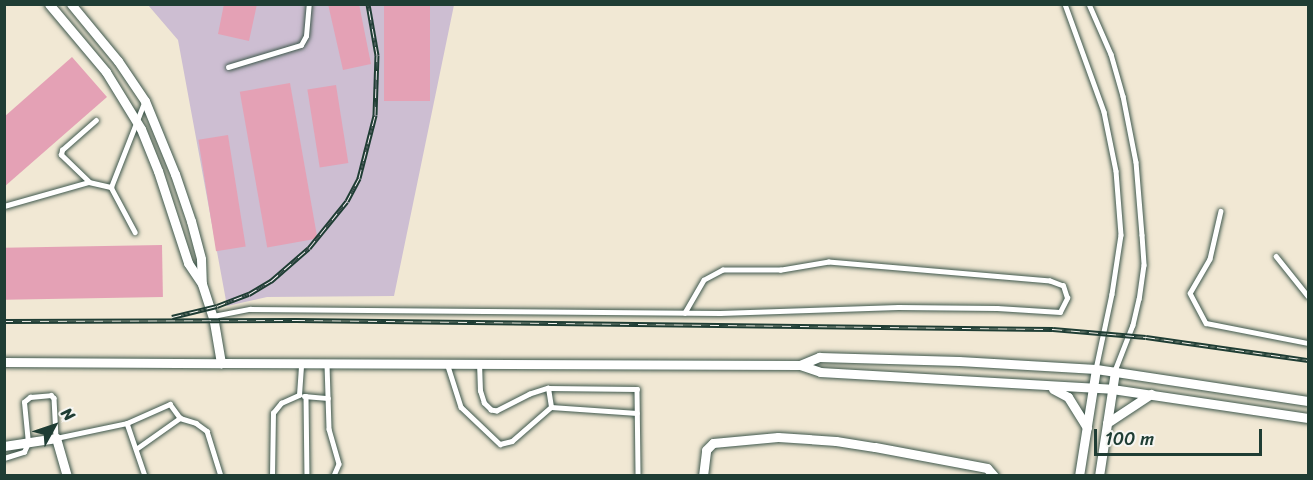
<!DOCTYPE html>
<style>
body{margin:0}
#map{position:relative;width:1313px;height:480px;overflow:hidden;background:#f1e8d4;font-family:Sriracha,sans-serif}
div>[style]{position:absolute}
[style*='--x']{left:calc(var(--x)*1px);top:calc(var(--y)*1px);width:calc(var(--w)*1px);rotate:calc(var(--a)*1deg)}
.industrial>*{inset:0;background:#cdbed2}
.building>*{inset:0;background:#e4a1b5;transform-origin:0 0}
.roads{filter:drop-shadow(0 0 2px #3e574c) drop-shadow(0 0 2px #3e574c)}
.service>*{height:4.5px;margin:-2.25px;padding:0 2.25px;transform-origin:2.25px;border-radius:2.25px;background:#fff}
.minor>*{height:9px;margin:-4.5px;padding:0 4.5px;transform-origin:4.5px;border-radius:4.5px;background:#fff}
.rail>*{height:5px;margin-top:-2.5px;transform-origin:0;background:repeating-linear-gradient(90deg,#f6f6f2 0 9px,#1f3d34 0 18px);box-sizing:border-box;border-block:2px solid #1f3d34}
span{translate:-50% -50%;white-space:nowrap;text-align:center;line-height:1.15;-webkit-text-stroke:4.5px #f6f6f2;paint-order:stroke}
.frame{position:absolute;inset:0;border:6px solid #1f3d34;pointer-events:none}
.north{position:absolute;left:24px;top:396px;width:60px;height:60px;-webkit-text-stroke:4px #f6f6f2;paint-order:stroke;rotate:50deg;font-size:16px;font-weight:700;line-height:24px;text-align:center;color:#1f3d34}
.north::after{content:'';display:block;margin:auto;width:21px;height:27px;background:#1f3d34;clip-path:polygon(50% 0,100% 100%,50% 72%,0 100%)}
.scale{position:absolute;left:1094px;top:429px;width:168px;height:27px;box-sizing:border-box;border:3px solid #1f3d34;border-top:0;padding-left:8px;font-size:18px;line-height:21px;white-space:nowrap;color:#1f3d34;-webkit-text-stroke:4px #f6f6f2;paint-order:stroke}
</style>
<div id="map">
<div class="industrial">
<div style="clip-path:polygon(148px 5px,454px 5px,394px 296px,267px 297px,227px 306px,178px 40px)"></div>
</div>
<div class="building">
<div style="clip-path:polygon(224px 4px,257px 4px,249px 41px,218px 34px)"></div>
<div style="clip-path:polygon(328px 4px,359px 4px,371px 64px,343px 70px)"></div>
<div style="left:384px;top:4px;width:46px;height:97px"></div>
<div style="clip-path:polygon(72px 57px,107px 97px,4px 187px,4px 117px)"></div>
<div style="left:290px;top:83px;width:158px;height:51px;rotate:80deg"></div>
<div style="left:336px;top:85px;width:79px;height:29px;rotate:81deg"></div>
<div style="left:228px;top:135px;width:113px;height:30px;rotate:81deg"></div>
<div style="left:162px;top:245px;width:52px;height:158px;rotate:89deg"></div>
</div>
<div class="roads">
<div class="service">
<div style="--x:1065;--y:4;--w:115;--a:70.1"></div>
<div style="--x:1104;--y:112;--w:60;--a:78.5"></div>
<div style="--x:1116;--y:171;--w:64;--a:85.5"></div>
<div style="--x:1121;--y:235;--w:60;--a:98.7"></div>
<div style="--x:1112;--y:294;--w:77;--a:102"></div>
<div style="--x:1089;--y:4;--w:55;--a:66.3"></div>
<div style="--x:1111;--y:54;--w:44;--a:74.1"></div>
<div style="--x:1123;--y:96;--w:67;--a:78.9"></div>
<div style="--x:1136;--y:162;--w:73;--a:85.3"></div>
<div style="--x:1142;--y:235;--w:30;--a:86"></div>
<div style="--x:1144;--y:265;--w:34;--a:98"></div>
<div style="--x:1139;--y:299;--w:27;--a:103"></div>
<div style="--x:1133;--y:325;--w:49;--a:111.4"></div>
<div style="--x:228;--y:67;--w:76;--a:-16.8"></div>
<div style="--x:301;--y:45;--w:10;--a:-61"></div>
<div style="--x:306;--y:36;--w:32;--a:-85"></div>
<div style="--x:89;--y:182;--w:39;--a:-136"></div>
<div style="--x:61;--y:155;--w:5;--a:-79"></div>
<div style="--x:62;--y:150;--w:45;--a:-41.4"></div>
<div style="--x:111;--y:187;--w:90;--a:-68.6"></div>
<div style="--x:4;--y:206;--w:88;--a:-15.8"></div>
<div style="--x:89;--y:182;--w:23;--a:13"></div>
<div style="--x:111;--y:187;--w:51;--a:61.9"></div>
<div style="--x:1221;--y:211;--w:49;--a:102.9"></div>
<div style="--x:1210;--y:259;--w:39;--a:120"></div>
<div style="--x:1190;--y:293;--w:34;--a:62"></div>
<div style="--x:1206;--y:323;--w:104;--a:11.1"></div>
<div style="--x:1276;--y:256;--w:51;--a:51.3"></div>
<div style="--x:213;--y:316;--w:38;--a:-11"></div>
<div style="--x:250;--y:309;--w:470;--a:0.5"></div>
<div style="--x:720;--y:313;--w:178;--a:-1.9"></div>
<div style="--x:898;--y:307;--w:99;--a:0.6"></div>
<div style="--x:997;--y:308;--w:63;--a:3.6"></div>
<div style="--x:1060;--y:312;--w:16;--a:-63"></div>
<div style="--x:1067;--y:298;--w:13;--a:-108"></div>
<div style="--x:1063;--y:286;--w:14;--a:-159"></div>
<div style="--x:1050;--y:281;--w:222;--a:-175.1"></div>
<div style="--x:829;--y:262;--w:49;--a:170.5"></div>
<div style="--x:781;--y:270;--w:58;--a:180"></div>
<div style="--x:723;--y:270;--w:21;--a:152"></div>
<div style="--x:704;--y:280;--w:38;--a:120"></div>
<div style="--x:447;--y:363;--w:46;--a:72.3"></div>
<div style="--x:461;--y:407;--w:54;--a:43.5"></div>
<div style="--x:500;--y:444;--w:12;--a:-14"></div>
<div style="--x:512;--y:441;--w:52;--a:-41.1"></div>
<div style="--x:551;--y:407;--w:19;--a:-99"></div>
<div style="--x:548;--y:388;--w:19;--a:162"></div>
<div style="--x:530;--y:394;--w:37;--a:153"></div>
<div style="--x:497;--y:411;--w:6;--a:-171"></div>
<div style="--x:491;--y:410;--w:10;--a:-135"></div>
<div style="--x:484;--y:403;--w:13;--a:-108"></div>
<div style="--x:480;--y:391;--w:28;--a:-92"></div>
<div style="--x:327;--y:364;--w:65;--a:88.2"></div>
<div style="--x:329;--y:429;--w:36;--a:74"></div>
<div style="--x:339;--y:464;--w:13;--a:113"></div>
<div style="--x:548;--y:388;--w:89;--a:0.6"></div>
<div style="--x:637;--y:389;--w:85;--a:89.3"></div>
<div style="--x:304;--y:396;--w:24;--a:5"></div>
<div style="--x:306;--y:396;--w:80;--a:89.3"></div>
<div style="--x:551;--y:407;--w:86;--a:4"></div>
<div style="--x:127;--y:423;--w:56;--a:71.2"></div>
<div style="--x:136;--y:449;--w:54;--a:-35.2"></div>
<div style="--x:4;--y:458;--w:21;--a:-17"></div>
<div style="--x:24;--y:452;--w:10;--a:-66"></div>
<div style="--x:28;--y:443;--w:41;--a:-95.6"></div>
<div style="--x:24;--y:402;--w:8;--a:-40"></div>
<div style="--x:30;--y:397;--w:21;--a:-5"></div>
<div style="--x:51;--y:395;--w:4;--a:45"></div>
<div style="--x:54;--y:398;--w:40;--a:87.1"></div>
<div style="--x:56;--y:438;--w:73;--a:-11.9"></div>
<div style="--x:127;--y:423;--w:47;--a:-23.8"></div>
<div style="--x:170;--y:404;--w:17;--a:54"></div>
<div style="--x:180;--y:418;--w:17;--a:17"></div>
<div style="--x:196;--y:423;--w:14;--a:36"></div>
<div style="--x:207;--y:431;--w:47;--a:72.7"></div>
<div style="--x:272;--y:476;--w:63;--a:-89.1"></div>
<div style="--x:273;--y:413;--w:13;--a:-51"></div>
<div style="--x:281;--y:403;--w:20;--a:-24"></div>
<div style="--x:299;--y:395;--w:32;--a:-86"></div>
</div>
<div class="minor">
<div style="--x:49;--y:4;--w:89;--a:50"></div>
<div style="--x:106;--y:72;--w:67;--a:58.4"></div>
<div style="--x:141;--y:129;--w:45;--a:68"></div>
<div style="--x:158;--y:171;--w:97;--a:71.9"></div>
<div style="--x:188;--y:263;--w:25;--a:56"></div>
<div style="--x:202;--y:284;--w:40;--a:72"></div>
<div style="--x:214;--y:322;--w:42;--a:80.3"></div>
<div style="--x:221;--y:363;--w:579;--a:0.2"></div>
<div style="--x:800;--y:365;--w:21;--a:19"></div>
<div style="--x:820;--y:372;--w:292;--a:3.3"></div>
<div style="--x:1112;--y:389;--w:198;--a:8.4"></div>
<div style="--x:71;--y:4;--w:74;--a:50.5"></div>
<div style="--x:118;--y:61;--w:48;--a:56"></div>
<div style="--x:145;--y:101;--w:79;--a:67.7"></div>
<div style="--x:175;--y:174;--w:50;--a:71.2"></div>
<div style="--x:191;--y:221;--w:39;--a:75"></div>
<div style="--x:201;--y:259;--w:23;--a:88"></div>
<div style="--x:4;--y:362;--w:217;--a:0.3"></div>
<div style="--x:800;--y:365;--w:21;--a:-23"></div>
<div style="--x:819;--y:357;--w:140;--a:1.6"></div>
<div style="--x:959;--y:361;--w:137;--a:3.3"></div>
<div style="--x:1096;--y:369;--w:214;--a:8.6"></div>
<div style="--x:1053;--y:389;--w:17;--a:28"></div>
<div style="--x:1068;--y:397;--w:36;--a:58"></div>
<div style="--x:1107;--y:423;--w:53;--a:-33.4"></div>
<div style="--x:4;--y:446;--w:53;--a:-8.7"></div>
<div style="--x:56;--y:438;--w:40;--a:74"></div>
<div style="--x:703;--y:476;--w:26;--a:-83"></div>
<div style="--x:706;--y:450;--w:10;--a:-45"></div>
<div style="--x:713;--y:443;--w:65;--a:-5.3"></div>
<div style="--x:778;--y:437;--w:58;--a:3.9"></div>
<div style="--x:836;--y:441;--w:39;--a:9"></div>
<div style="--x:875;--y:447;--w:114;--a:10.6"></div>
<div style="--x:987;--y:468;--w:11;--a:49"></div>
<div style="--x:1079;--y:476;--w:108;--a:-81"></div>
<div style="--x:1099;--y:476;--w:106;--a:-81.3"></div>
</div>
</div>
<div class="rail">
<div style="--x:172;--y:317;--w:46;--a:-13.7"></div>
<div style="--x:217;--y:306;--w:34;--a:-21"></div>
<div style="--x:249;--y:294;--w:26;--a:-31"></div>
<div style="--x:271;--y:281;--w:50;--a:-41"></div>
<div style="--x:309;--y:248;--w:60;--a:-51"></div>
<div style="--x:347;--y:201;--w:26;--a:-62"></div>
<div style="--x:359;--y:178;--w:65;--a:-75.7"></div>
<div style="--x:375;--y:115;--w:60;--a:-88.1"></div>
<div style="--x:377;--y:55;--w:52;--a:-100"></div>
<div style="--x:4;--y:321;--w:292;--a:-0.2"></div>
<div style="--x:296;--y:320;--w:757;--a:0.68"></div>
<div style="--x:1053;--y:329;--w:93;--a:4.9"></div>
<div style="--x:1146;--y:337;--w:164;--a:8.1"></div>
</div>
<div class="frame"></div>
<div class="north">N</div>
<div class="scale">100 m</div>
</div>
